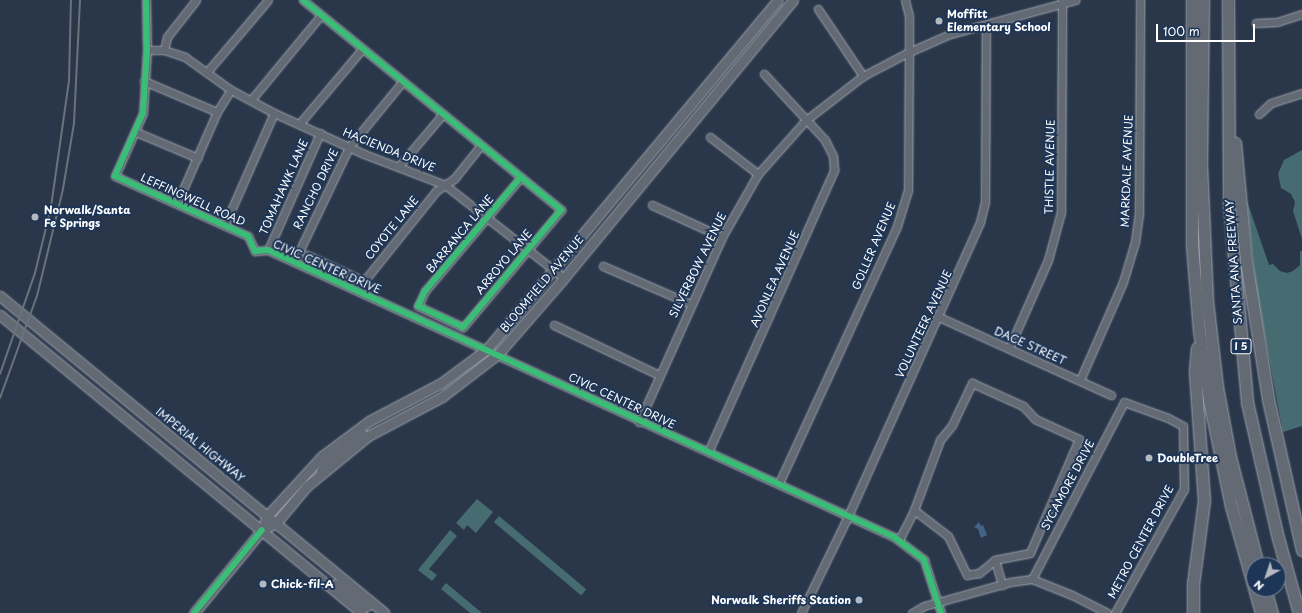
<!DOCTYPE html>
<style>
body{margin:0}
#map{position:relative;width:1302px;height:613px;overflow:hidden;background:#2a374a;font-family:"Playpen Sans",sans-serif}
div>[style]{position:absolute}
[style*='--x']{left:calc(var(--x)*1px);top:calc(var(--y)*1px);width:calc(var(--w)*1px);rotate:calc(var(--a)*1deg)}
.green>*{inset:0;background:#466b71;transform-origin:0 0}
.water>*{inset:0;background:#446487}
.roads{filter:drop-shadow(0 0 1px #9fa5ae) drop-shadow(0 0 1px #9fa5ae)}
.minor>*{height:7px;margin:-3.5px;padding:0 3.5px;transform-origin:3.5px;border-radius:3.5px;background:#636a74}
.major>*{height:9px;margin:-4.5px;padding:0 4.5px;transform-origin:4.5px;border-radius:4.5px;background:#636a74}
.highway>*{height:11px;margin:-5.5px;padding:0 5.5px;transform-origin:5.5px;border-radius:5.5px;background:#636a74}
.rail>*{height:2px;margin:-1px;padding:0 1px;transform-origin:1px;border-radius:1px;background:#6a727c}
.cycleway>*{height:6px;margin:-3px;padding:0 3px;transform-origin:3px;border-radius:3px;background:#3abd76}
.dots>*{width:11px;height:11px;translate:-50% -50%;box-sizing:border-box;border:2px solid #1d3557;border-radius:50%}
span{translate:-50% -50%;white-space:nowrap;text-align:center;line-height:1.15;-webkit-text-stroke:4px #1d3557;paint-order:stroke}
.shield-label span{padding:1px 3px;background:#1d3557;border:1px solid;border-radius:3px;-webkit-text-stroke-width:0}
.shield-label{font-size:10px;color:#fff;font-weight:700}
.poi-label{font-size:11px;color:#fff;font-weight:700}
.left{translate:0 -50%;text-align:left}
.right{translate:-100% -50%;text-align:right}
.street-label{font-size:11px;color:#fff}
.north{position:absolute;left:1246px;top:557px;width:40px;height:40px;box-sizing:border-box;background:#1d3557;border:1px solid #77869a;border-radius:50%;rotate:220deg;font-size:11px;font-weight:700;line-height:16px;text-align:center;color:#fff}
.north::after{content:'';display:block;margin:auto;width:14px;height:18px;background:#b4b9c0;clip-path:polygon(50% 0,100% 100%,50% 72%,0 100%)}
.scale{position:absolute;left:1156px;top:24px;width:99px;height:18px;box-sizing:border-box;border:2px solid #fff;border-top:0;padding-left:5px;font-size:12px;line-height:14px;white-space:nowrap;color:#fff;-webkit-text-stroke:3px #1d3557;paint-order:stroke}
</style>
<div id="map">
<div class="green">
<div style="clip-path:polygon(1302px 150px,1302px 239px,1293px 211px,1295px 202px,1291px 194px,1281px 188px,1278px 174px,1284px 160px)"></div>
<div style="clip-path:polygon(1247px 201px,1269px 265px,1273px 264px,1280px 271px,1287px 273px,1293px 271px,1300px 265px,1300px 251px,1302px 251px,1302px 426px,1283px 432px,1256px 289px)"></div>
<div style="clip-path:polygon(477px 499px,493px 512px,476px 533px,467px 525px,464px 530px,456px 523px)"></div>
<div style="left:499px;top:516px;width:114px;height:8px;rotate:40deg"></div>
<div style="clip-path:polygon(450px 530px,457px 536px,429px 569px,437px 575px,432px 581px,418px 570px)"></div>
<div style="clip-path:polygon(446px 583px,482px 613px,470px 613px,441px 589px)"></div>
</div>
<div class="water">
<div style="clip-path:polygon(979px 522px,981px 526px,983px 525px,987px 535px,981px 538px,978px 529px,974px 527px)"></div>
</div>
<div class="roads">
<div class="minor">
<div style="--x:146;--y:0;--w:50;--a:88.9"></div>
<div style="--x:147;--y:50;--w:63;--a:93.6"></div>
<div style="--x:143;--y:113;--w:69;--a:114"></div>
<div style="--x:115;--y:176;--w:146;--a:24.3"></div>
<div style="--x:248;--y:236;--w:17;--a:65"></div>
<div style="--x:255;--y:251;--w:13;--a:-4"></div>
<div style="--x:268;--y:250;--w:689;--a:24.63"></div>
<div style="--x:894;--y:537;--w:38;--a:37"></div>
<div style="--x:924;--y:560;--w:56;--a:72.2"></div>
<div style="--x:303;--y:0;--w:333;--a:39.1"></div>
<div style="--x:561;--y:210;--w:153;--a:129.9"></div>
<div style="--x:463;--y:327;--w:50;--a:-155"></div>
<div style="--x:418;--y:306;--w:17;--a:-65"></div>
<div style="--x:425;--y:291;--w:149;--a:-49.9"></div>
<div style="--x:818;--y:9;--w:81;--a:56.1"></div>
<div style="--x:1256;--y:23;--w:21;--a:-3"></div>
<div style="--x:1277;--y:22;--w:26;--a:-18"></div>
<div style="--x:147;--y:50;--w:17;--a:0"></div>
<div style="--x:164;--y:50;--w:22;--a:18"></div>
<div style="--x:185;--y:57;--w:57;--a:35.7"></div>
<div style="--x:231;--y:90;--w:49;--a:28.1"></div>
<div style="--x:274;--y:113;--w:99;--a:24.5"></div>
<div style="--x:364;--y:154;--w:87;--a:20.9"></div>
<div style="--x:445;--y:185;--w:151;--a:38"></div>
<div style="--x:164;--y:50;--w:13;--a:-77"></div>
<div style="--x:167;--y:37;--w:47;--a:-51.9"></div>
<div style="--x:207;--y:72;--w:94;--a:-49.7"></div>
<div style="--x:144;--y:81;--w:79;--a:23"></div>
<div style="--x:251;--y:100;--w:110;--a:-50.5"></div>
<div style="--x:1259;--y:114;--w:16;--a:-43"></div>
<div style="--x:1271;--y:103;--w:33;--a:-18"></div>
<div style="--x:300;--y:123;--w:97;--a:-50"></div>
<div style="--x:136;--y:132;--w:67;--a:22.8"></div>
<div style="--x:710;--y:137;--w:61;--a:37.6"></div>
<div style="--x:399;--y:166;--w:68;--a:-49.8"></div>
<div style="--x:177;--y:203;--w:99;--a:-66.3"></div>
<div style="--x:217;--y:112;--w:26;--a:-58"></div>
<div style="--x:652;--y:205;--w:77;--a:24.6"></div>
<div style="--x:225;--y:224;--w:121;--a:-66.2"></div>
<div style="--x:268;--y:250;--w:128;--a:-66"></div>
<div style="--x:307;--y:255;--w:63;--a:24.5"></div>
<div style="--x:364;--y:281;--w:115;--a:-51.3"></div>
<div style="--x:436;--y:191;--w:22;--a:-34"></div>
<div style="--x:454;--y:179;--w:43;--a:-51.5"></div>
<div style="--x:294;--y:262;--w:127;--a:-64.4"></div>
<div style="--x:349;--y:147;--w:85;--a:-50.7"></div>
<div style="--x:603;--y:266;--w:96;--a:23.4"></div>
<div style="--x:939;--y:317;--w:189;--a:24.4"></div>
<div style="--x:554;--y:325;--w:116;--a:25.5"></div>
<div style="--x:1009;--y:348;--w:96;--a:-66.1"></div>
<div style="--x:1048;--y:260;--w:50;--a:-74.8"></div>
<div style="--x:1061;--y:212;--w:212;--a:-89.7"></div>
<div style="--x:1080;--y:380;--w:107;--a:-66.3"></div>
<div style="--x:1123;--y:282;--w:42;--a:-73.3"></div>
<div style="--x:1135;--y:242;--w:27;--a:-82"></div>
<div style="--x:1139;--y:215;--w:215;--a:-89.7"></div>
<div style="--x:639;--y:422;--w:203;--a:-65.8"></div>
<div style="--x:722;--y:237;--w:73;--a:-60.3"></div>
<div style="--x:758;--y:174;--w:72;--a:-48.4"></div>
<div style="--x:806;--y:120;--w:72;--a:-37.7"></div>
<div style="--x:863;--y:76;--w:52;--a:-27.6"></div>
<div style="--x:909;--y:52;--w:45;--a:-23.7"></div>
<div style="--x:950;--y:34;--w:130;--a:-15.2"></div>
<div style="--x:709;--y:450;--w:307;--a:-65.9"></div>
<div style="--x:834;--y:170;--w:14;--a:-94"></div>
<div style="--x:833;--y:156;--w:18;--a:-117"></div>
<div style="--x:825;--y:140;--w:90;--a:-132.7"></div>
<div style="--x:779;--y:483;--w:283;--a:-65.3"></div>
<div style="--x:897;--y:226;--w:37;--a:-73"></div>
<div style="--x:908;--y:191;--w:139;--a:-89.6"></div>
<div style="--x:909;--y:52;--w:36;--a:-90"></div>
<div style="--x:909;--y:16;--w:16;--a:-104"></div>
<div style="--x:899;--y:540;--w:34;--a:-63"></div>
<div style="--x:995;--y:560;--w:21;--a:141"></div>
<div style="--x:979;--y:573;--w:12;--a:171"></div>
<div style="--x:967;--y:575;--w:43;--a:-116"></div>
<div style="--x:948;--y:536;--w:43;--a:-142.6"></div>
<div style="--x:914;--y:510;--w:75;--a:-69.6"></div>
<div style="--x:940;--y:440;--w:19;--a:-51"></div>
<div style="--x:952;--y:425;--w:47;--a:-64.5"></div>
<div style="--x:972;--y:383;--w:56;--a:24.3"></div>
<div style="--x:1023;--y:406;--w:18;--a:47"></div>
<div style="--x:1035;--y:419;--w:48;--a:24.4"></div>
<div style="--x:1079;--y:439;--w:124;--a:113.3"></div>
<div style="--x:1030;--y:553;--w:36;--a:169"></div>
<div style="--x:995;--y:560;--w:26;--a:74"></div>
<div style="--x:1032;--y:579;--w:199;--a:-62.5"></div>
<div style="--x:1124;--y:402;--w:47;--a:20"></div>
<div style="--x:1168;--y:418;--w:17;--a:28"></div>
<div style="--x:1183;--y:426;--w:63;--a:89.1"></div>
<div style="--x:1184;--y:489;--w:142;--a:119.1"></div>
<div style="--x:801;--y:613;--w:108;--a:-64.1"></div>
<div style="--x:848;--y:516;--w:322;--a:-65.8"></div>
<div style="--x:980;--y:222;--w:21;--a:-76"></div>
<div style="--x:985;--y:202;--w:177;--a:-89.7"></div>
<div style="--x:912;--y:613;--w:14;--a:-30"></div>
<div style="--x:924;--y:606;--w:89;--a:-15.6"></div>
<div style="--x:1010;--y:582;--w:22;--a:-8"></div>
<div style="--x:1032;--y:579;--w:43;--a:21.8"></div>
<div style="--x:1072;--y:595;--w:39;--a:27"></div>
</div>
<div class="major">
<div style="--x:0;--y:296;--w:498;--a:39.5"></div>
<div style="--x:0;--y:315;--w:469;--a:39.5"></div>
<div style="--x:321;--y:471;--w:13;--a:-61"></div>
<div style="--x:327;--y:460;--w:44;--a:-37.6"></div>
<div style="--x:262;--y:530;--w:16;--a:-27"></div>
<div style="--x:276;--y:523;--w:48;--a:-50"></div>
<div style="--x:307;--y:486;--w:79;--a:-39.3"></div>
<div style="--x:368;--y:436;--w:84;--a:-27.8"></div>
<div style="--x:442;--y:397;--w:71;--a:-37.5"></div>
<div style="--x:498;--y:354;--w:101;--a:-49"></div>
<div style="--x:564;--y:278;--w:360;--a:-50.5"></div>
<div style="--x:336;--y:584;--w:37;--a:36"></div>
<div style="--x:366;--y:606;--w:7;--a:-27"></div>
<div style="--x:194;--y:613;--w:107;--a:-50.7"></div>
<div style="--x:262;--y:530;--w:15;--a:-70"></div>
<div style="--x:267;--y:516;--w:81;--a:-47.5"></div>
<div style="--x:322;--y:456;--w:59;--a:-36.7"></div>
<div style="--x:369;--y:421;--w:81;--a:-27.8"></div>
<div style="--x:441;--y:383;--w:57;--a:-36.5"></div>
<div style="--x:487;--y:349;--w:454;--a:-50.2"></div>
</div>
<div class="highway">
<div style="--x:1192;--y:0;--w:245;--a:90"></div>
<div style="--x:1192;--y:245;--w:85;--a:85.3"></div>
<div style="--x:1199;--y:330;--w:71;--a:81.9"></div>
<div style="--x:1209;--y:400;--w:108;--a:78.3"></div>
<div style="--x:1231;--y:506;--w:111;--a:74.3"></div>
<div style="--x:1203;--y:0;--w:164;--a:90.7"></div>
<div style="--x:1201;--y:164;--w:137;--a:87.5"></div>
<div style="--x:1207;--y:301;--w:87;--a:83.4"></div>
<div style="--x:1217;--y:387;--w:71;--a:79.5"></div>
<div style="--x:1230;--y:457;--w:112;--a:75.5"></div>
<div style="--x:1228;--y:0;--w:203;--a:89.7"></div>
<div style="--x:1229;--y:203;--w:200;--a:84.8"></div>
<div style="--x:1247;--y:402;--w:139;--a:77.2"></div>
<div style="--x:1278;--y:538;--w:78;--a:74.4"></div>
<div style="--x:1235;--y:143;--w:119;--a:84.7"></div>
<div style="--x:1246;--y:261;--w:140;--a:80.9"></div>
<div style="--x:1268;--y:399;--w:155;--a:77.3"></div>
<div style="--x:1265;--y:589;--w:25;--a:74"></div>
<div style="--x:1193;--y:613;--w:29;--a:-90"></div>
<div style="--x:1193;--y:584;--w:84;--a:-82.5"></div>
<div style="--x:1204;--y:501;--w:130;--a:-94"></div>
<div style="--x:1195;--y:371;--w:23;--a:-85"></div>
</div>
</div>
<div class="rail">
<div style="--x:0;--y:374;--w:107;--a:-70.9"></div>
<div style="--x:35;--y:273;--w:68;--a:-76.4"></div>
<div style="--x:51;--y:207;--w:128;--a:-81.9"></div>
<div style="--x:69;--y:80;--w:80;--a:-88.6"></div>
<div style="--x:0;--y:398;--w:109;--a:-70.1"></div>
<div style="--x:37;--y:296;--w:110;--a:-76.3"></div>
<div style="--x:63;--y:189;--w:67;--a:-80.5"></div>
<div style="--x:74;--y:123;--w:123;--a:-87.2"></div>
</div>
<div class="cycleway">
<div style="--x:146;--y:0;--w:50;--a:88.9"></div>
<div style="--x:147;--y:50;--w:63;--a:93.6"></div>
<div style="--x:143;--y:113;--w:69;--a:114"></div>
<div style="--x:115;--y:176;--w:146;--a:24.3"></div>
<div style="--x:248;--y:236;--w:17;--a:65"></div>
<div style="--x:255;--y:251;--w:13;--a:-4"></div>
<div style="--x:268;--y:250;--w:689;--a:24.63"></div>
<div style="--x:894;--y:537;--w:38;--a:37"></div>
<div style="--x:924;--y:560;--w:56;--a:72.2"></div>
<div style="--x:303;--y:0;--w:333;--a:39.1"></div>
<div style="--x:561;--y:210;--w:153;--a:129.9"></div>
<div style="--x:463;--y:327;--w:50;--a:-155"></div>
<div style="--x:418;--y:306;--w:17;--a:-65"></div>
<div style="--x:425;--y:291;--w:149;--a:-49.9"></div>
<div style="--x:194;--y:613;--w:107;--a:-50.7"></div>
</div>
<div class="dots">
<div style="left:939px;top:21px;background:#b4b9c0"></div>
<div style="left:35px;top:217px;background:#b4b9c0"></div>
<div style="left:1149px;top:458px;background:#b4b9c0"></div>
<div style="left:263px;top:584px;background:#b4b9c0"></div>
<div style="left:859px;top:600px;background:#b4b9c0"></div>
</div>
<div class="shield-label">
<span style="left:1241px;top:346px">I 5</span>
</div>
<div class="poi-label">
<span class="left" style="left:947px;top:21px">Moffitt<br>Elementary School</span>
<span class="left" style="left:44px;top:217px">Norwalk/Santa<br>Fe Springs</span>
<span class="left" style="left:1157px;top:458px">DoubleTree</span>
<span class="left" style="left:271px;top:584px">Chick-fil-A</span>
<span class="right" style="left:851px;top:600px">Norwalk Sheriffs Station</span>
</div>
<div class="street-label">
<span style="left:389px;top:150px;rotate:22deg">HACIENDA DRIVE</span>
<span style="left:1050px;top:167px;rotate:-89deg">THISTLE AVENUE</span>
<span style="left:1127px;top:171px;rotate:-88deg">MARKDALE AVENUE</span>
<span style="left:284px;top:187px;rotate:-66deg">TOMAHAWK LANE</span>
<span style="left:316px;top:189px;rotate:-64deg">RANCHO DRIVE</span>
<span style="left:193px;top:200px;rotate:24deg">LEFFINGWELL ROAD</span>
<span style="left:392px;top:228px;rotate:-51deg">COYOTE LANE</span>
<span style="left:460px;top:234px;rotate:-50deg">BARRANCA LANE</span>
<span style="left:874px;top:246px;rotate:-67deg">GOLLER AVENUE</span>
<span style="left:504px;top:262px;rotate:-50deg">ARROYO LANE</span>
<span style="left:1234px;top:262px;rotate:-94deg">SANTA ANA FREEWAY</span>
<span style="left:698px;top:265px;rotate:-64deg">SILVERBOW AVENUE</span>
<span style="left:327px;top:267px;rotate:24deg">CIVIC CENTER DRIVE</span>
<span style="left:775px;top:279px;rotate:-66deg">AVONLEA AVENUE</span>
<span style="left:542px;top:284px;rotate:-50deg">BLOOMFIELD AVENUE</span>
<span style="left:924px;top:324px;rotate:-65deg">VOLUNTEER AVENUE</span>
<span style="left:1030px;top:346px;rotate:24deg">DACE STREET</span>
<span style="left:622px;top:401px;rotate:25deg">CIVIC CENTER DRIVE</span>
<span style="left:200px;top:445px;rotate:39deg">IMPERIAL HIGHWAY</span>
<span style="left:1068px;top:485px;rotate:-62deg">SYCAMORE DRIVE</span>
<span style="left:1141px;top:542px;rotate:-62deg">METRO CENTER DRIVE</span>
</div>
<div class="north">N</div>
<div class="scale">100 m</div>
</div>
